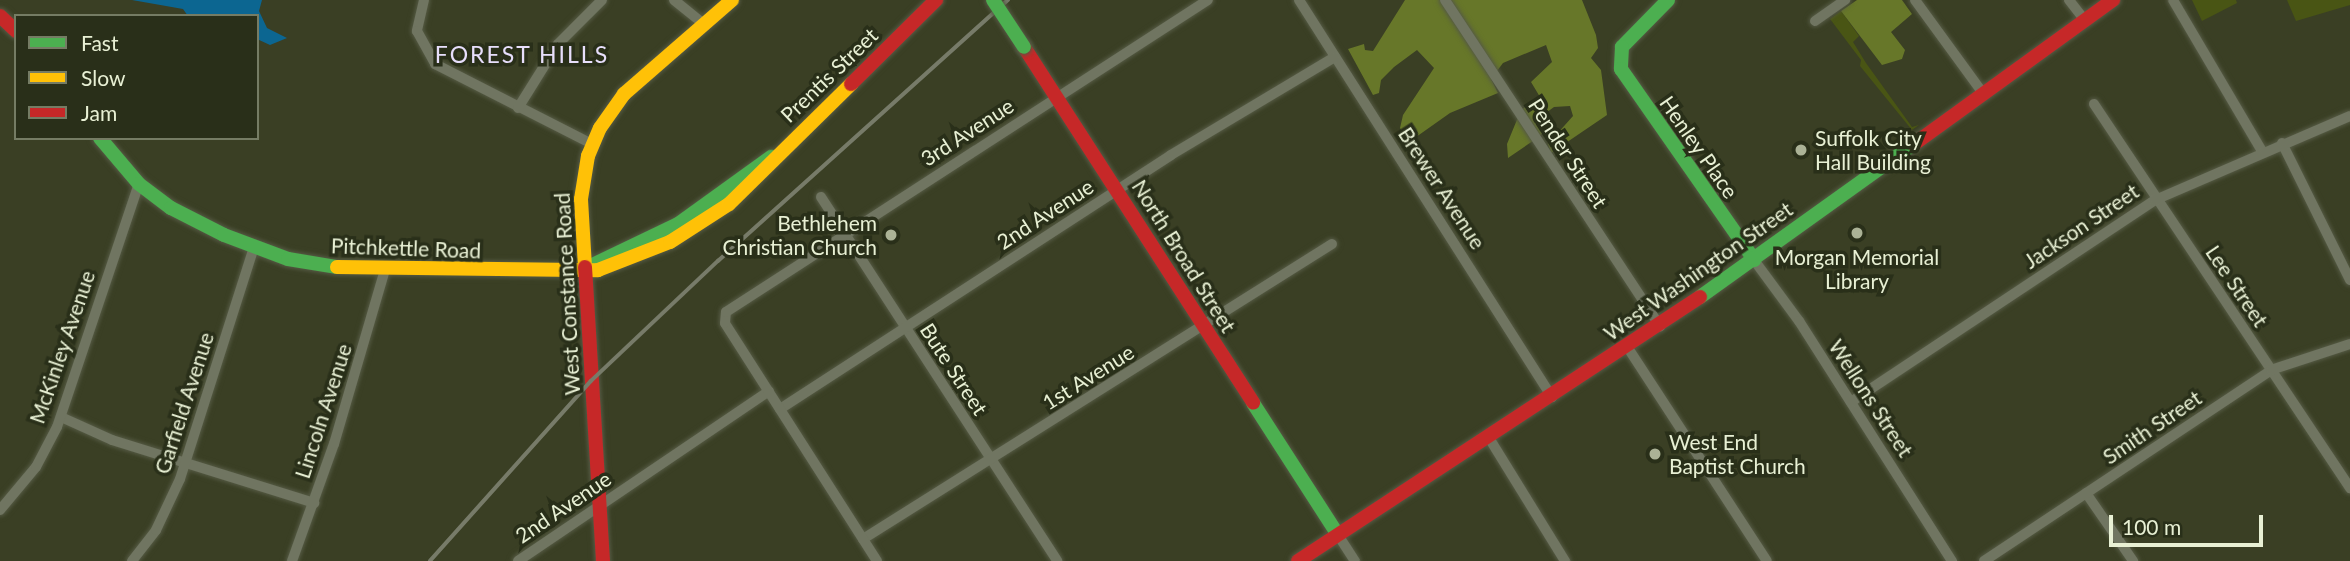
<!DOCTYPE html>
<style>
body{margin:0}
#map{position:relative;width:2350px;height:561px;overflow:hidden;background:#3a3f24;font-family:Lato,sans-serif}
div>[style]{position:absolute}
[style*='--x']{left:calc(var(--x)*1px);top:calc(var(--y)*1px);width:calc(var(--w)*1px);rotate:calc(var(--a)*1deg)}
.green>*{inset:0;background:#495514}
.forest>*{inset:0;background:#677729}
.water>*{inset:0;background:#0c6691}
.roads{filter:drop-shadow(0 0 2px #555a44) drop-shadow(0 0 2px #555a44)}
.street>*{height:10px;margin:-5px;padding:0 5px;transform-origin:5px;border-radius:5px;background:#707561}
.fast>*{height:14px;margin:-7px;padding:0 7px;transform-origin:7px;border-radius:7px;background:#4caf50}
.slow>*{height:14px;margin:-7px;padding:0 7px;transform-origin:7px;border-radius:7px;background:#ffc107}
.jam>*{height:14px;margin:-7px;padding:0 7px;transform-origin:7px;border-radius:7px;background:#c62828}
.rail>*{height:3.5px;margin:-1.75px;padding:0 1.75px;transform-origin:1.75px;border-radius:1.75px;background:#777b69}
.bridges{filter:drop-shadow(0 0 2px #555a44) drop-shadow(0 0 2px #555a44)}
.fast-bridge>*{height:14px;margin:-7px;padding:0 7px;transform-origin:7px;border-radius:7px;background:#4caf50}
.dots>*{width:19px;height:19px;translate:-50% -50%;box-sizing:border-box;border:4px solid #292f19;border-radius:50%}
span{translate:-50% -50%;white-space:nowrap;text-align:center;line-height:1.15;-webkit-text-stroke:7px #292f19;paint-order:stroke}
.street-label{font-size:21px;color:#e8f0d4}
.poi-label{font-size:21px;color:#e8f0d4}
.left{translate:0 -50%;text-align:left}
.right{translate:-100% -50%;text-align:right}
.neighbourhood-label{font-size:23px;color:#e7defb;letter-spacing:2px}
.legend{position:absolute;left:14px;top:14px;width:245px;height:126px;box-sizing:border-box;background:#292f19;border:2px solid #757c64;margin:0;padding:9px 12px;list-style:none;font-size:21px;color:#e8f0d4}
.legend li{display:flex;align-items:center;gap:14px;height:35px}
.legend b{width:35px;border:2px solid #757c64}
.scale{position:absolute;left:2109px;top:515px;width:154px;height:32px;box-sizing:border-box;border:4px solid #e8f0d4;border-top:0;padding-left:9px;font-size:21px;line-height:24px;white-space:nowrap;color:#e8f0d4;-webkit-text-stroke:5px #292f19;paint-order:stroke}
</style>
<div id="map">
<div class="green">
<div style="clip-path:polygon(2192px 0,2236px 0,2237px 3px,2202px 21px)"></div>
<div style="clip-path:polygon(2287px 0,2350px 0,2350px 5px,2296px 21px)"></div>
<div style="clip-path:polygon(1841px 11px,1859px 36px,1853px 42px,1866px 63px,1912px 127px,1919px 125px,1912px 130px,1860px 66px,1861px 60px,1830px 19px)"></div>
</div>
<div class="forest">
<div style="clip-path:polygon(1405px 0,1582px 0,1596px 35px,1598px 48px,1591px 58px,1601px 70px,1607px 115px,1551px 153px,1548px 144px,1573px 116px,1570px 106px,1554px 107px,1539px 118px,1544px 131px,1540px 136px,1508px 158px,1507px 144px,1521px 110px,1540px 97px,1531px 82px,1552px 62px,1546px 45px,1503px 63px,1491px 79px,1498px 93px,1450px 113px,1409px 142px,1400px 128px,1403px 115px,1434px 68px,1417px 50px,1394px 67px,1381px 80px,1379px 93px,1373px 95px,1348px 49px,1364px 44px,1365px 50px,1373px 51px)"></div>
<div style="clip-path:polygon(1857px 0,1902px 0,1912px 14px,1891px 32px,1905px 50px,1902px 59px,1882px 65px,1841px 11px)"></div>
</div>
<div class="water">
<div style="clip-path:polygon(132px 0,262px 0,259px 11px,267px 28px,287px 38px,270px 45px,257px 39px,257px 16px,188px 16px,183px 9px)"></div>
</div>
<div class="roads">
<div class="street">
<div style="--x:424;--y:0;--w:32;--a:103"></div>
<div style="--x:417;--y:31;--w:38;--a:61"></div>
<div style="--x:435;--y:64;--w:176;--a:27"></div>
<div style="--x:674;--y:0;--w:38;--a:39"></div>
<div style="--x:1299;--y:0;--w:471;--a:57.5"></div>
<div style="--x:1445;--y:0;--w:391;--a:56.6"></div>
<div style="--x:1915;--y:0;--w:114;--a:53.9"></div>
<div style="--x:2069;--y:0;--w:24;--a:52"></div>
<div style="--x:2173;--y:0;--w:175;--a:59.5"></div>
<div style="--x:1815;--y:21;--w:37;--a:-35"></div>
<div style="--x:2094;--y:104;--w:462;--a:56.3"></div>
<div style="--x:518;--y:108;--w:75;--a:-58"></div>
<div style="--x:558;--y:44;--w:62;--a:-45"></div>
<div style="--x:2282;--y:143;--w:153;--a:63.6"></div>
<div style="--x:821;--y:197;--w:434;--a:57"></div>
<div style="--x:1754;--y:260;--w:76;--a:53.6"></div>
<div style="--x:1799;--y:321;--w:285;--a:57.5"></div>
<div style="--x:1628;--y:348;--w:254;--a:56.9"></div>
<div style="--x:1851;--y:402;--w:365;--a:-33.6"></div>
<div style="--x:2155;--y:200;--w:212;--a:-23.3"></div>
<div style="--x:780;--y:409;--w:466;--a:-33"></div>
<div style="--x:1171;--y:155;--w:191;--a:-30.9"></div>
<div style="--x:61;--y:417;--w:56;--a:24.3"></div>
<div style="--x:112;--y:440;--w:212;--a:17.3"></div>
<div style="--x:1489;--y:438;--w:145;--a:58.3"></div>
<div style="--x:2086;--y:493;--w:83;--a:55.3"></div>
<div style="--x:0;--y:510;--w:56;--a:-50.1"></div>
<div style="--x:36;--y:467;--w:45;--a:-62.3"></div>
<div style="--x:57;--y:427;--w:256;--a:-71.4"></div>
<div style="--x:1338;--y:535;--w:31;--a:57"></div>
<div style="--x:863;--y:539;--w:554;--a:-32.17"></div>
<div style="--x:132;--y:561;--w:39;--a:-52"></div>
<div style="--x:156;--y:530;--w:56;--a:-64.8"></div>
<div style="--x:180;--y:479;--w:244;--a:-72.3"></div>
<div style="--x:292;--y:561;--w:124;--a:-70.3"></div>
<div style="--x:334;--y:444;--w:181;--a:-73.7"></div>
<div style="--x:518;--y:561;--w:303;--a:-34.1"></div>
<div style="--x:877;--y:561;--w:282;--a:-122.6"></div>
<div style="--x:725;--y:323;--w:11;--a:-85"></div>
<div style="--x:726;--y:312;--w:574;--a:-32.92"></div>
<div style="--x:1984;--y:561;--w:345;--a:-33.6"></div>
<div style="--x:2271;--y:370;--w:83;--a:-18.2"></div>
</div>
<div class="fast">
<div style="--x:1668;--y:0;--w:66;--a:134.4"></div>
<div style="--x:1622;--y:47;--w:22;--a:93"></div>
<div style="--x:1621;--y:69;--w:233;--a:55.1"></div>
<div style="--x:100;--y:138;--w:60;--a:49.7"></div>
<div style="--x:139;--y:184;--w:40;--a:37"></div>
<div style="--x:171;--y:208;--w:59;--a:27"></div>
<div style="--x:224;--y:235;--w:68;--a:20.6"></div>
<div style="--x:288;--y:259;--w:50;--a:9.3"></div>
<div style="--x:584;--y:269;--w:104;--a:-25.6"></div>
<div style="--x:678;--y:224;--w:115;--a:-35.8"></div>
<div style="--x:1700;--y:297;--w:263;--a:-35.6"></div>
<div style="--x:1253;--y:403;--w:157;--a:57.2"></div>
</div>
<div class="slow">
<div style="--x:337;--y:267;--w:261;--a:0.7"></div>
<div style="--x:598;--y:270;--w:77;--a:-21.3"></div>
<div style="--x:670;--y:242;--w:70;--a:-32.8"></div>
<div style="--x:729;--y:204;--w:171;--a:-44.5"></div>
<div style="--x:585;--y:267;--w:68;--a:-93.4"></div>
<div style="--x:581;--y:199;--w:44;--a:-80.8"></div>
<div style="--x:588;--y:156;--w:30;--a:-67"></div>
<div style="--x:600;--y:128;--w:42;--a:-54.8"></div>
<div style="--x:624;--y:94;--w:143;--a:-41"></div>
</div>
<div class="jam">
<div style="--x:0;--y:16;--w:22;--a:43"></div>
<div style="--x:1024;--y:47;--w:423;--a:57.2"></div>
<div style="--x:851;--y:84;--w:120;--a:-44.7"></div>
<div style="--x:1914;--y:144;--w:246;--a:-35.9"></div>
<div style="--x:585;--y:267;--w:295;--a:86.5"></div>
<div style="--x:1298;--y:561;--w:481;--a:-33.3"></div>
</div>
</div>
<div class="rail">
<div style="--x:430;--y:561;--w:241;--a:-48.2"></div>
<div style="--x:591;--y:381;--w:175;--a:-43.4"></div>
<div style="--x:718;--y:261;--w:390;--a:-42"></div>
</div>
<div class="bridges">
<div class="fast-bridge">
<div style="--x:993;--y:0;--w:56;--a:56.6"></div>
</div>
</div>
<div class="dots">
<div style="left:1801px;top:150px;background:#abb296"></div>
<div style="left:1857px;top:233px;background:#abb296"></div>
<div style="left:891px;top:235px;background:#abb296"></div>
<div style="left:1655px;top:454px;background:#abb296"></div>
</div>
<div class="street-label">
<span style="left:829px;top:75px;rotate:-44deg">Prentis Street</span>
<span style="left:967px;top:132px;rotate:-33deg">3rd Avenue</span>
<span style="left:1699px;top:147px;rotate:55deg">Henley Place</span>
<span style="left:1568px;top:153px;rotate:57deg">Pender Street</span>
<span style="left:1442px;top:188px;rotate:57deg">Brewer Avenue</span>
<span style="left:1045px;top:214px;rotate:-33deg">2nd Avenue</span>
<span style="left:2081px;top:226px;rotate:-34deg">Jackson Street</span>
<span style="left:406px;top:248px;rotate:2deg">Pitchkettle Road</span>
<span style="left:1184px;top:256px;rotate:58deg">North Broad Street</span>
<span style="left:1698px;top:271px;rotate:-35deg">West Washington Street</span>
<span style="left:2237px;top:286px;rotate:56deg">Lee Street</span>
<span style="left:567px;top:294px;rotate:-93deg">West Constance Road</span>
<span style="left:62px;top:347px;rotate:-71deg">McKinley Avenue</span>
<span style="left:954px;top:369px;rotate:57deg">Bute Street</span>
<span style="left:1088px;top:377px;rotate:-32deg">1st Avenue</span>
<span style="left:1871px;top:398px;rotate:57deg">Wellons Street</span>
<span style="left:184px;top:403px;rotate:-72deg">Garfield Avenue</span>
<span style="left:323px;top:411px;rotate:-72deg">Lincoln Avenue</span>
<span style="left:2152px;top:427px;rotate:-34deg">Smith Street</span>
<span style="left:563px;top:507px;rotate:-34deg">2nd Avenue</span>
</div>
<div class="poi-label">
<span class="left" style="left:1815px;top:150px">Suffolk City<br>Hall Building</span>
<span class="right" style="left:877px;top:235px">Bethlehem<br>Christian Church</span>
<span style="left:1857px;top:269px">Morgan Memorial<br>Library</span>
<span class="left" style="left:1669px;top:454px">West End<br>Baptist Church</span>
</div>
<div class="neighbourhood-label">
<span style="left:522px;top:54px">FOREST HILLS</span>
</div>
<ul class="legend">
<li><b style="height:9px;background:#4caf50"></b>Fast</li>
<li><b style="height:9px;background:#ffc107"></b>Slow</li>
<li><b style="height:9px;background:#c62828"></b>Jam</li>
</ul>
<div class="scale">100 m</div>
</div>
